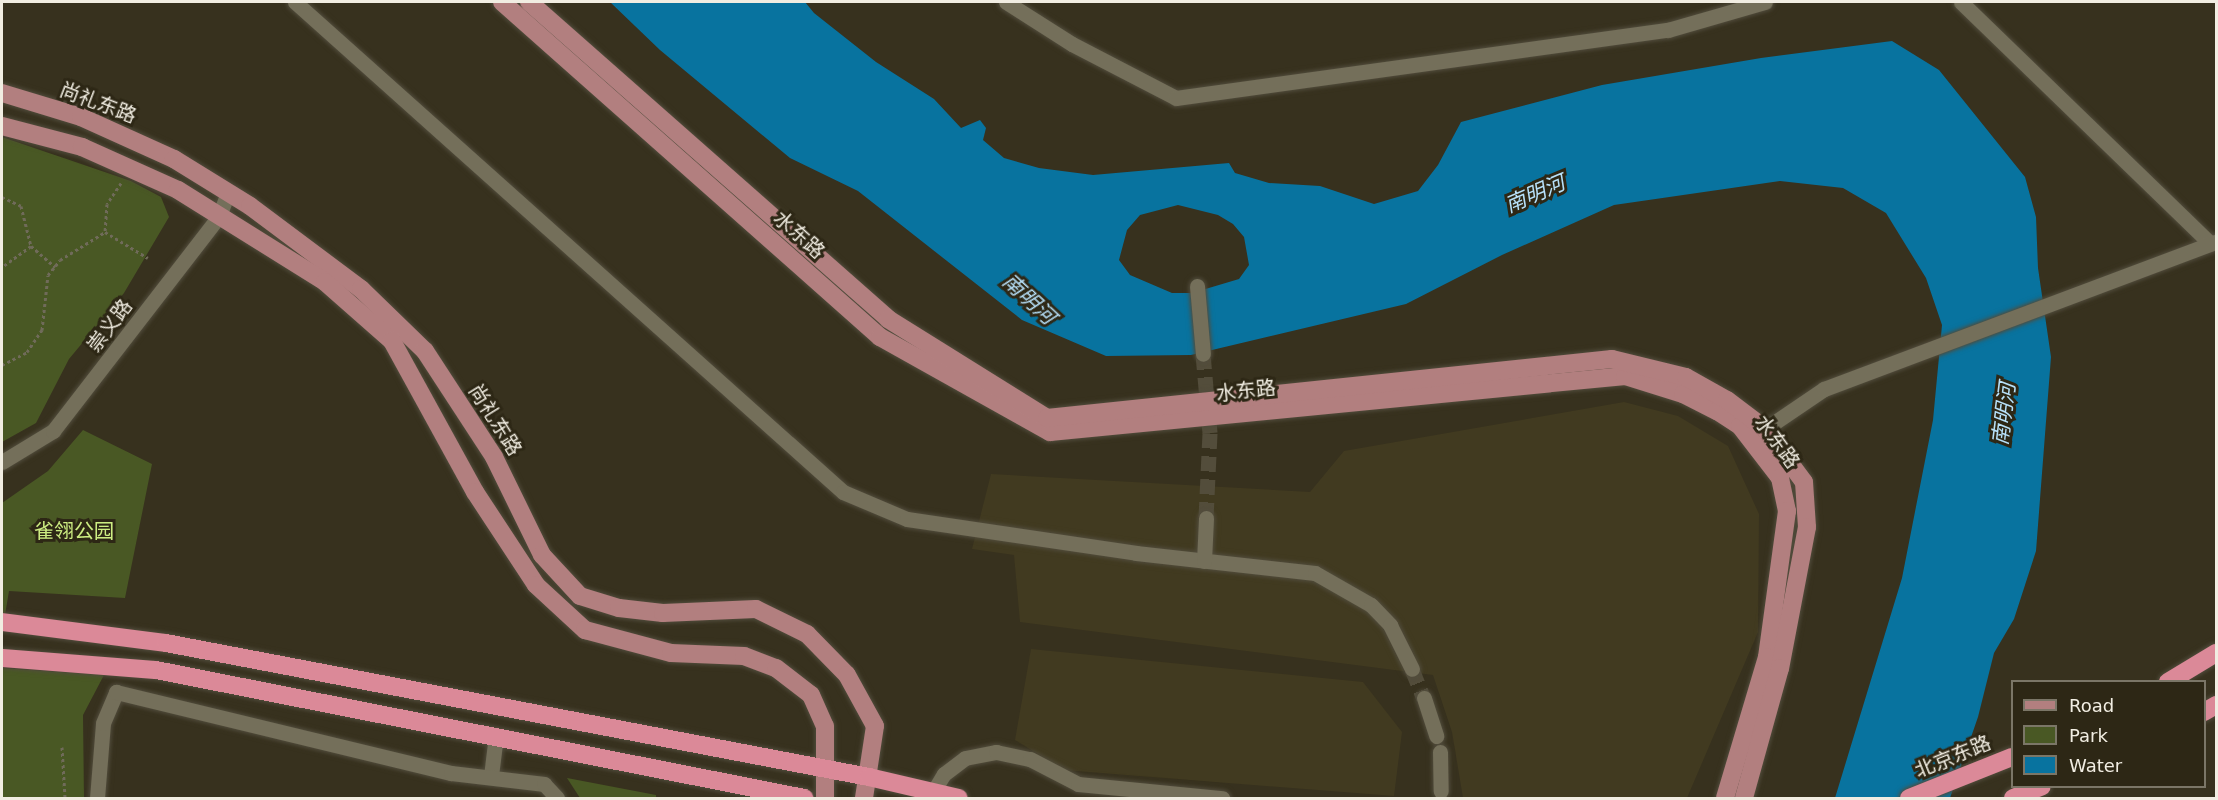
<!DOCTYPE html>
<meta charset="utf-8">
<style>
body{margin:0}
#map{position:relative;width:2218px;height:800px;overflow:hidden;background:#37311e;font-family:"DejaVu Sans","Noto Sans SC",sans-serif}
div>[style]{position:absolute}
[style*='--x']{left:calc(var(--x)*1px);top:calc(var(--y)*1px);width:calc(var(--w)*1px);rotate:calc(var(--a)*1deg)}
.built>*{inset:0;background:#413a20}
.green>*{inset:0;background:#495824}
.water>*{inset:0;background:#08739f}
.minor-tunnel>*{height:15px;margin-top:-7.5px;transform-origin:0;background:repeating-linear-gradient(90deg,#534d3b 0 15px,transparent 0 23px)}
.path>*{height:3px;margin-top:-1.5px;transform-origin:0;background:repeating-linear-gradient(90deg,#706b5a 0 3px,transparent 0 6px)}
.roads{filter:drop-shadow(0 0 2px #514c3c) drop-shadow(0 0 2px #514c3c)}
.minor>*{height:15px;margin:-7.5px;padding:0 7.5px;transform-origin:7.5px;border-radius:7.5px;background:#746f5a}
.major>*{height:18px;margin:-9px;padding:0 9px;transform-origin:9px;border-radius:9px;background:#b27f7f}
.highway>*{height:18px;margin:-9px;padding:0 9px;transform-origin:9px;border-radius:9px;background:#db8998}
span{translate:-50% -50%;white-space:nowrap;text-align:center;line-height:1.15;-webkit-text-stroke:6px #2d2715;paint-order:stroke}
.street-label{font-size:20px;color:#f1ede2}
.park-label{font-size:20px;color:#cded82}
.water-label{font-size:21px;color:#b7e1fa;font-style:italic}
.frame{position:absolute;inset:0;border:3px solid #f1ede2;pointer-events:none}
.legend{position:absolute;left:2011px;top:680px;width:195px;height:108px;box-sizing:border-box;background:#2d2715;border:2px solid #7b7667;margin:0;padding:8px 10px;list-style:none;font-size:18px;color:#f1ede2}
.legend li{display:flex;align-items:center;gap:12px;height:30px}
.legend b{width:30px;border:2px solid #7b7667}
</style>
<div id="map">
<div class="built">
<div style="clip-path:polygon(1624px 402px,1678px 416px,1728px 446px,1759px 514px,1758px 632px,1687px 798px,1463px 798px,1452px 732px,1433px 675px,1020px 622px,1014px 555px,972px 549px,991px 474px,1310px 492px,1344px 451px)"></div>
<div style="clip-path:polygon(1031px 649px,1363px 682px,1402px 732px,1394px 796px,1064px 770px,1015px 740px)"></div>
</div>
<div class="green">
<div style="clip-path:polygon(2px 137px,131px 181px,161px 197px,169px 217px,124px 293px,69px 359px,36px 423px,2px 442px)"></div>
<div style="clip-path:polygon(83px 430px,152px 464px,125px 598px,9px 591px,2px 633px,2px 503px,48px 471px)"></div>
<div style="clip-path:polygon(2px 668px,104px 675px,83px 715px,84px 798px,2px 798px)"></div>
<div style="clip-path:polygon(567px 778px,656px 795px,656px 798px,580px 798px)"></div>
</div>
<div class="water">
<div style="clip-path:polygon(evenodd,610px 2px,805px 2px,814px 13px,876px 62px,934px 99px,961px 128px,980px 120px,986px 128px,983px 140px,1004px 158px,1039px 168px,1093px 175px,1229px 163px,1235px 173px,1269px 183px,1320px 186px,1374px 204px,1418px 191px,1438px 165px,1461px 122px,1602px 85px,1761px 58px,1892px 41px,1939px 70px,2025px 177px,2036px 217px,2038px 268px,2051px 357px,2036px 551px,2014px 619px,1994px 653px,1978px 717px,1950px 798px,1835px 798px,1902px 578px,1933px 420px,1942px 325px,1926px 278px,1886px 213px,1843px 188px,1780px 181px,1614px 205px,1502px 255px,1406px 304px,1191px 355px,1106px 356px,1022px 320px,858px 191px,790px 158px,660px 50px,610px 2px,1178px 205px,1218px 215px,1233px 224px,1244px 237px,1249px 265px,1239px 279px,1192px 293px,1172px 293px,1130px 275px,1119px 260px,1127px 230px,1140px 215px,1178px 205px)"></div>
</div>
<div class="minor-tunnel">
<div style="--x:1203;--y:354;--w:79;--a:84.9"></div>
<div style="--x:1210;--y:433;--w:85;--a:92.7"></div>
<div style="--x:1412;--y:669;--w:31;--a:68"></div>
</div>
<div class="path">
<div style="--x:121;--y:183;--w:25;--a:124"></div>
<div style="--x:107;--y:204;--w:28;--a:94"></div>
<div style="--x:105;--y:232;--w:50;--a:31.2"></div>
<div style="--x:2;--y:197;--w:21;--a:25"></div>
<div style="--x:21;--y:206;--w:41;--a:76"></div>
<div style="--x:31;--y:246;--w:36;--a:144"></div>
<div style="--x:31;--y:246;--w:32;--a:41"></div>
<div style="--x:2;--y:365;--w:28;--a:-27"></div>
<div style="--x:27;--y:352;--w:27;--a:-56"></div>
<div style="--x:42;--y:330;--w:55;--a:-83.8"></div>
<div style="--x:48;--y:275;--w:19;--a:-51"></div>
<div style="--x:60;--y:260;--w:53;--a:-31.9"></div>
<div style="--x:62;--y:747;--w:51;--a:86.6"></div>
</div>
<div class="roads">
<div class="minor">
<div style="--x:295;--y:2;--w:735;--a:41.8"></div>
<div style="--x:843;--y:492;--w:69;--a:22.9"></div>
<div style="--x:907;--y:519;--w:232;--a:8.4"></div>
<div style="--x:1136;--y:553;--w:180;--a:6.4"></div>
<div style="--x:1315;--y:573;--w:64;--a:29.7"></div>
<div style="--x:1371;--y:605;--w:28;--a:46"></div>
<div style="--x:1390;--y:625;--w:49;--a:63.4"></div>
<div style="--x:1006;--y:2;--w:78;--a:32.5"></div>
<div style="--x:1072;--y:44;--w:117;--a:27.4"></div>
<div style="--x:1176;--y:98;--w:497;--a:-7.9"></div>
<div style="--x:1668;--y:30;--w:101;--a:-16.1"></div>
<div style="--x:1961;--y:2;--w:347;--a:44.1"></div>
<div style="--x:1197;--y:286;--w:68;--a:85"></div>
<div style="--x:1756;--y:435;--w:82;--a:-34.1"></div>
<div style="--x:1824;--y:389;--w:419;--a:-20.6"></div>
<div style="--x:2;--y:462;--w:60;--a:-31.3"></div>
<div style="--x:53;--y:431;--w:272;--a:-52.3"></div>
<div style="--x:219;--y:216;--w:25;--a:-69"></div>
<div style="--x:1204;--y:561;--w:43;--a:-87.3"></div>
<div style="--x:1424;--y:698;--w:40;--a:72"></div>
<div style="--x:1440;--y:752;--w:39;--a:89"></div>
<div style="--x:491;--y:776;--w:38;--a:-83"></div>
<div style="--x:933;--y:792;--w:21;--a:-59"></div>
<div style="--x:944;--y:774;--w:26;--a:-37"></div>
<div style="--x:965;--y:758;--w:32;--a:-11"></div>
<div style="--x:996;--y:752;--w:35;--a:12"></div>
<div style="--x:1030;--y:759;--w:54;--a:27.5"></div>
<div style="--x:1078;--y:784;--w:145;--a:5.6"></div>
<div style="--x:97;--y:798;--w:75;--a:-85.4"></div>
<div style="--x:103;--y:723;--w:34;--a:-67"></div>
<div style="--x:116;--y:692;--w:345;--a:13.6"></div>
<div style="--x:451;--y:773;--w:94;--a:6.7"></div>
<div style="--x:544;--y:784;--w:19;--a:47"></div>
</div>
<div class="major">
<div style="--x:502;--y:2;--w:505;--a:41.55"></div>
<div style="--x:880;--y:337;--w:195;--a:29.2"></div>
<div style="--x:1050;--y:432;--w:578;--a:-5.56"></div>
<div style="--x:1625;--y:376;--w:61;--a:17.2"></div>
<div style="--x:1683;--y:394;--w:38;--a:27"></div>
<div style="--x:1717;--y:411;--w:27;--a:33"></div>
<div style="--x:1740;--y:426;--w:66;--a:52.4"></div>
<div style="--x:1780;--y:478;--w:34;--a:78"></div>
<div style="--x:1787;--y:511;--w:147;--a:97.8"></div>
<div style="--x:1767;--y:657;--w:147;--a:106.6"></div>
<div style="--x:529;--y:2;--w:479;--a:41.4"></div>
<div style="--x:888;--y:319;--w:187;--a:31.9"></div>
<div style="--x:1047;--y:418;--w:568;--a:-5.96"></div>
<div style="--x:1612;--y:359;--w:76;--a:13.7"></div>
<div style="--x:1686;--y:377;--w:47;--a:29.3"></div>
<div style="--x:1727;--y:400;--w:46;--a:37.1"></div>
<div style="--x:1764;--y:428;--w:67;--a:53.5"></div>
<div style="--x:1804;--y:482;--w:45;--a:86.2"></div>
<div style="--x:1807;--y:527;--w:144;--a:100.8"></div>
<div style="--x:1780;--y:668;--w:135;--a:105.5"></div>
<div style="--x:2;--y:93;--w:83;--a:16.9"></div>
<div style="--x:81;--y:117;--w:102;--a:24.3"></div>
<div style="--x:174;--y:159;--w:89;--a:31.7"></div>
<div style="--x:250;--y:206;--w:139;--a:36.8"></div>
<div style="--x:361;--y:289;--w:89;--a:44.1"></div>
<div style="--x:425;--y:351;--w:126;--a:56.9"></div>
<div style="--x:494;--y:457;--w:109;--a:63.9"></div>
<div style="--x:542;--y:555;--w:56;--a:47.2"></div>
<div style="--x:580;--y:596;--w:41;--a:17.1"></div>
<div style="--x:619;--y:608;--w:44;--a:6.5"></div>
<div style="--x:663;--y:613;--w:93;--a:-2.5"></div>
<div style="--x:756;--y:609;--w:57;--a:26.1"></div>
<div style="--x:807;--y:634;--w:57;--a:45.7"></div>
<div style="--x:847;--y:675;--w:58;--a:61.2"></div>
<div style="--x:875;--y:726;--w:73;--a:98.7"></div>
<div style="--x:2;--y:126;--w:83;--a:14.7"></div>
<div style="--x:82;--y:147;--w:105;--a:24.1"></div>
<div style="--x:178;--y:190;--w:173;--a:32"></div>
<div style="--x:325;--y:282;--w:89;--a:41.4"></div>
<div style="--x:392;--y:341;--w:172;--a:61.2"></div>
<div style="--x:475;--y:492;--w:111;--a:56.7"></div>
<div style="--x:536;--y:585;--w:67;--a:42.6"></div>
<div style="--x:585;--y:630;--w:89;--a:15"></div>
<div style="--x:671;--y:653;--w:73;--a:2.4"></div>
<div style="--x:744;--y:656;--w:34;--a:21"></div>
<div style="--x:776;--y:668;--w:44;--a:37.6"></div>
<div style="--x:811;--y:695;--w:34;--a:66"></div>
<div style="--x:825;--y:726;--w:72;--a:90"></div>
</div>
<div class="highway">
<div style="--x:2;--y:622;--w:165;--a:7.3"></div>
<div style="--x:166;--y:643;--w:716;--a:10.79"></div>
<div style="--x:869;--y:777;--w:92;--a:13.1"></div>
<div style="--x:2;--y:658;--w:154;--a:4.5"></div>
<div style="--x:156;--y:670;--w:661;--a:11.17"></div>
<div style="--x:2168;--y:682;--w:56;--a:-31.1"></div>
<div style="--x:2204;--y:712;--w:14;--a:-30"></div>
<div style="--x:1909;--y:798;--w:111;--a:-21.7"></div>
<div style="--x:2013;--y:798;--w:31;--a:-22"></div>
</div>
</div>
<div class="street-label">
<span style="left:98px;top:103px;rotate:21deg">尚礼东路</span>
<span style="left:799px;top:235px;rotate:42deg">水东路</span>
<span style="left:110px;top:326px;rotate:-53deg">崇义路</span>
<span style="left:1246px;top:391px;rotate:-6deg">水东路</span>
<span style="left:495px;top:420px;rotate:58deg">尚礼东路</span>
<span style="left:1777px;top:442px;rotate:54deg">水东路</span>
<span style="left:1953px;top:757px;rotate:-22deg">北京东路</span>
</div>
<div class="park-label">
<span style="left:74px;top:531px">雀翎公园</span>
</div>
<div class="water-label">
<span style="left:1535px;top:194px;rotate:-23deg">南明河</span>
<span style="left:1029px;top:299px;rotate:43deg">南明河</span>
<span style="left:2004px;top:414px;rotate:-83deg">南明河</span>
</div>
<div class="frame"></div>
<ul class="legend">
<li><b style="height:8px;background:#b27f7f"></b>Road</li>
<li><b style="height:16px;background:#495824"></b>Park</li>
<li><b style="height:16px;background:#08739f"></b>Water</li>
</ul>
</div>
